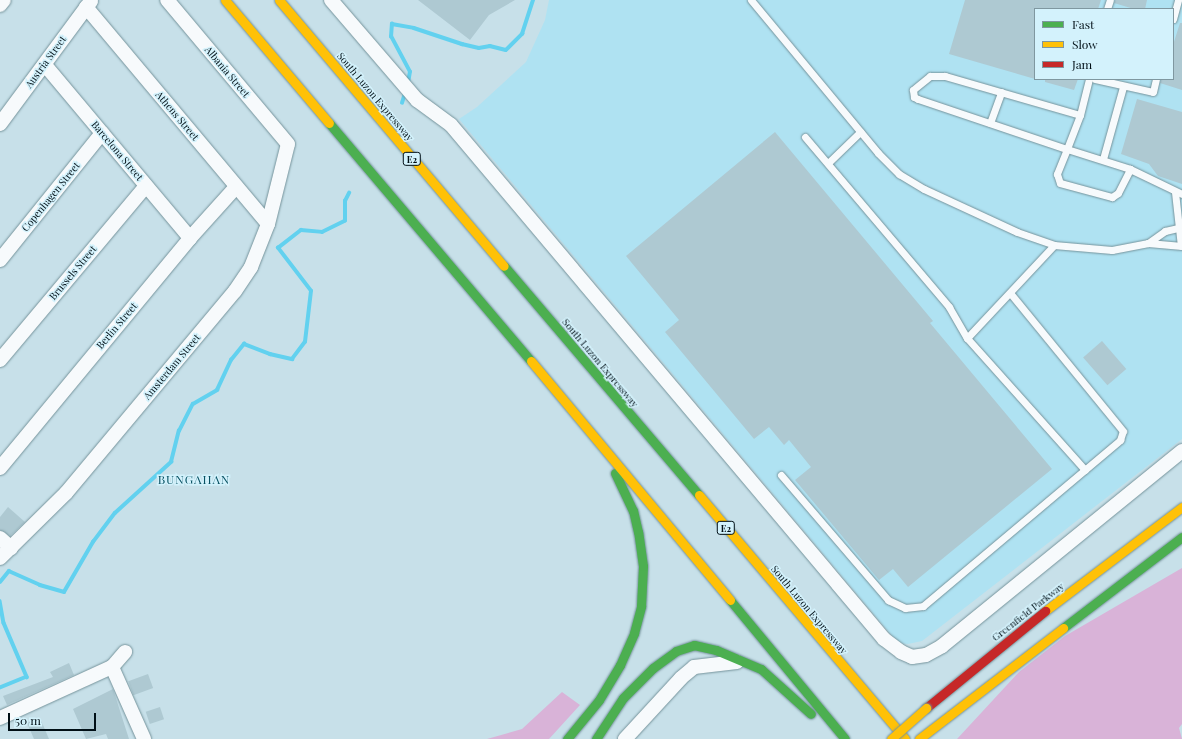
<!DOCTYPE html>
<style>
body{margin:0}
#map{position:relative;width:1182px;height:739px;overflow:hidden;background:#c7e0e9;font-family:"Playfair Display",serif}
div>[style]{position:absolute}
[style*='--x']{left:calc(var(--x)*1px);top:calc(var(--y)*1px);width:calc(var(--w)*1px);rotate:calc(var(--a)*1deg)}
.built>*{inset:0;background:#afe2f2}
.forest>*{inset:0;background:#d9b3d8}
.stream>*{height:3.5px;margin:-1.75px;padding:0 1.75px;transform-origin:1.75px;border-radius:1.75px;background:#62d1ef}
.building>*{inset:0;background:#aec9d2;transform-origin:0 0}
.roads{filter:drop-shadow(0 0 1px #75939b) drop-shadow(0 0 1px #75939b)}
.lane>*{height:7px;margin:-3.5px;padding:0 3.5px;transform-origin:3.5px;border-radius:3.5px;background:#f7fafc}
.street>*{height:14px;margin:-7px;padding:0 7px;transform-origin:7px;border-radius:7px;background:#f7fafc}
.fast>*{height:9px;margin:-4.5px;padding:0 4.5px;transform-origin:4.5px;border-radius:4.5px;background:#4caf50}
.slow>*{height:9px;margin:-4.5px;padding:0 4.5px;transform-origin:4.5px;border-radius:4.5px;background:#ffc107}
.jam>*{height:9px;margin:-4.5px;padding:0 4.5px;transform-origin:4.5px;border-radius:4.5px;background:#c62828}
.bridges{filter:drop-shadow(0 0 1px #75939b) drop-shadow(0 0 1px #75939b)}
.slow-bridge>*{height:9px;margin:-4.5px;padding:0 4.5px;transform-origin:4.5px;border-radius:4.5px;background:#ffc107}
span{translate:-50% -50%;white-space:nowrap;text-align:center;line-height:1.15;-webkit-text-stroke:3px #d3f2fc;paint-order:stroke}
.shield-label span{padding:1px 3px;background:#d3f2fc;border:1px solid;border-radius:3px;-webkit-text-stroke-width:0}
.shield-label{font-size:9px;color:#000f16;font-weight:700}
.street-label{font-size:10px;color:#000f16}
.quarter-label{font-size:12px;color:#075062;letter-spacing:1px}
.legend{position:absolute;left:1034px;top:8px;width:140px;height:72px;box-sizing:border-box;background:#d3f2fc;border:1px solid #7f97a0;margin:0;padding:5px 7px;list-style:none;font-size:12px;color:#000f16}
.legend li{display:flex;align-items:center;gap:8px;height:20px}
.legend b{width:20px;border:1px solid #7f97a0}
.scale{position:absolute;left:8px;top:713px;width:88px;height:18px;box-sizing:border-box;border:2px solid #000f16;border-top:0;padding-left:5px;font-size:12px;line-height:14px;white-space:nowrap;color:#000f16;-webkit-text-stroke:3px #d3f2fc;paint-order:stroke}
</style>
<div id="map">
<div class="built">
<div style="clip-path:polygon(evenodd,549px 0,1182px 0,1182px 439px,922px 641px,908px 644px,898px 643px,459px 119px,477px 107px,526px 62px,545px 20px,549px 0,1035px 9px,1173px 9px,1173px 79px,1035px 79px,1035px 9px)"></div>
</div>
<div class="forest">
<div style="clip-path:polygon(1182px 568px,1182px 724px,1179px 728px,1182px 739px,957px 739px,1019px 672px,1065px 636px)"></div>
<div style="clip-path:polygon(562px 692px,580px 705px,549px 739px,487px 739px,522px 729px)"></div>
</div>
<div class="stream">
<div style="--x:408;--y:83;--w:11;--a:-80"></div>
<div style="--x:410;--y:72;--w:40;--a:-118"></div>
<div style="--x:391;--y:37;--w:13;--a:-86"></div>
<div style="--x:392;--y:24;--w:22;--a:10"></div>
<div style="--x:414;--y:28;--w:51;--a:18.4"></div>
<div style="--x:462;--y:44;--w:17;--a:13"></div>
<div style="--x:479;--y:48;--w:11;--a:-10"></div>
<div style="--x:490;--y:46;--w:16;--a:14"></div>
<div style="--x:506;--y:50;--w:23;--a:-45"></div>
<div style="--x:522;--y:34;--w:36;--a:-72"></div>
<div style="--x:402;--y:103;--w:10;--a:-73"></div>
<div style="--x:0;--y:582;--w:14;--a:-51"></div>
<div style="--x:9;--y:571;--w:34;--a:24"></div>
<div style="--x:40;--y:585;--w:25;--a:16"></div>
<div style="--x:64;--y:592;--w:58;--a:-59.9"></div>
<div style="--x:93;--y:542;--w:36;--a:-53"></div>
<div style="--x:115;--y:513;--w:76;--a:-42.3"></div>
<div style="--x:171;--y:462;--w:32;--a:-76"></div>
<div style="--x:179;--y:431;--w:30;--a:-63"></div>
<div style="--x:193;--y:404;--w:28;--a:-30"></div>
<div style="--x:217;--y:390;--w:33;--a:-65"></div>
<div style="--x:231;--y:360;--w:21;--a:-51"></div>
<div style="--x:244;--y:344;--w:28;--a:21"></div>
<div style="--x:270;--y:354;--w:23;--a:13"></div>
<div style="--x:292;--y:359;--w:21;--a:-53"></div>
<div style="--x:305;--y:342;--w:51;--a:-83.3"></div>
<div style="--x:311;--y:291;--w:54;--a:-127.5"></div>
<div style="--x:278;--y:248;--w:29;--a:-38"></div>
<div style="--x:301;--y:230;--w:21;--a:5"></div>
<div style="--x:322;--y:232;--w:25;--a:-26"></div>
<div style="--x:345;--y:221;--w:20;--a:-90"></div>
<div style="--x:345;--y:201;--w:9;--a:-63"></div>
<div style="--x:0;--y:601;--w:22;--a:80"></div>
<div style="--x:4;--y:623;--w:59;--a:66.9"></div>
<div style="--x:27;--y:677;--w:29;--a:158"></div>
</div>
<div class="building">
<div style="clip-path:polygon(418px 0,515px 0,489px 15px,470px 40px)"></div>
<div style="clip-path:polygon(965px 0,1101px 0,1098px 9px,1035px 9px,1035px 79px,949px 54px)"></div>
<div style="clip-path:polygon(1115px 0,1147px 0,1145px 9px,1134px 9px,1114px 3px)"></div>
<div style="clip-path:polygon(1180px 23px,1182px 23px,1182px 90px,1160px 83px,1161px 79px,1173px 79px,1173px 45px)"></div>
<div style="clip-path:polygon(1045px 79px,1078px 79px,1074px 90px,1045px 82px)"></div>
<div style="clip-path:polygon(1137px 99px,1182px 112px,1182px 184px,1158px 176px,1149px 164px,1121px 154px)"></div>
<div style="clip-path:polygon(775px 132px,933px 321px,930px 323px,1052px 469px,908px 587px,893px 569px,879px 580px,795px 480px,811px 467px,789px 440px,784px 445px,769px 427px,754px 439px,665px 332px,679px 320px,626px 256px)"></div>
<div style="left:1102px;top:341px;width:37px;height:25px;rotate:49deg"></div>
<div style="clip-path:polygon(8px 507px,25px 522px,10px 536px,0 530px,0 517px)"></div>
<div style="clip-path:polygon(69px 663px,74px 675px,7px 705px,3px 696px,53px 677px,50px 672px)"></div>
<div style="left:148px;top:674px;width:15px;height:21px;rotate:70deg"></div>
<div style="clip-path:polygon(113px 689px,129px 739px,108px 739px,106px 734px,86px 739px,73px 709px)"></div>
<div style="left:160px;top:707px;width:13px;height:15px;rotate:72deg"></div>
<div style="clip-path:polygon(40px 718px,49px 739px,34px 739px,27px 723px)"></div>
</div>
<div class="roads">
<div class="lane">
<div style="--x:751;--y:0;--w:199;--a:50.3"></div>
<div style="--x:878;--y:153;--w:30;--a:45"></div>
<div style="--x:899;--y:174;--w:29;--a:31"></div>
<div style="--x:924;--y:189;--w:102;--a:24.8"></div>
<div style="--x:1017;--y:232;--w:39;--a:19"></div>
<div style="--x:1054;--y:245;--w:58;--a:4.9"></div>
<div style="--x:1112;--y:250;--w:37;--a:-11"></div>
<div style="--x:1148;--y:243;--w:34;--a:5"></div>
<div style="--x:1107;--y:9;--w:9;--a:-72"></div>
<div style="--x:1173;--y:19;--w:20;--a:-75"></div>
<div style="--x:1089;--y:79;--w:37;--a:104"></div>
<div style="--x:1080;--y:115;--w:36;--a:111"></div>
<div style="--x:1067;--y:149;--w:66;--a:17.6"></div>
<div style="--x:1130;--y:169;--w:58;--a:25.7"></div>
<div style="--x:1095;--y:79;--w:59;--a:12.6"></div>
<div style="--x:1153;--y:92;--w:13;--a:-77"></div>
<div style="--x:1080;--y:115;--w:141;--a:-163.9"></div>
<div style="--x:945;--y:76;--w:15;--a:180"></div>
<div style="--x:930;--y:76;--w:22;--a:141"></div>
<div style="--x:913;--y:90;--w:7;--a:82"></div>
<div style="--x:914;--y:97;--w:4;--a:27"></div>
<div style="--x:918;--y:99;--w:157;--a:18.6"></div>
<div style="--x:1067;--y:149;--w:27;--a:112"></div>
<div style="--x:1057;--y:174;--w:9;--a:72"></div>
<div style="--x:1060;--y:183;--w:54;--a:15.1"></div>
<div style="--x:1112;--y:197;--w:7;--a:-34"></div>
<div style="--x:1118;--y:193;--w:27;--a:-63"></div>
<div style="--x:990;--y:123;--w:33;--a:-70"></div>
<div style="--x:805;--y:137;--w:223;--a:49.7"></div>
<div style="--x:949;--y:307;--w:36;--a:60"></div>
<div style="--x:967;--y:338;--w:177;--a:48.2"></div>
<div style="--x:1103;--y:159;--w:75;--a:-74.5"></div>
<div style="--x:828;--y:163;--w:45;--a:-44.1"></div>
<div style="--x:1175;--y:192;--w:54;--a:83.7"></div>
<div style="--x:1148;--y:243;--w:21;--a:-35"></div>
<div style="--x:1165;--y:231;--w:17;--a:-13"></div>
<div style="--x:967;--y:338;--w:127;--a:-46.9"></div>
<div style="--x:781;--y:475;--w:165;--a:49.4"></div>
<div style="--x:888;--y:600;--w:19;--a:25"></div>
<div style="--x:905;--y:608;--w:18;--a:-6"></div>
<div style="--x:923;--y:606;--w:258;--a:-40.1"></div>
<div style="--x:1120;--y:440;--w:9;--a:-72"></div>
<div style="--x:1123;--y:431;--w:177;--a:-129.3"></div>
</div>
<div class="street">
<div style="--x:331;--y:0;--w:132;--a:49.3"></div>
<div style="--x:417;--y:100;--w:42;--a:36.3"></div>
<div style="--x:451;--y:125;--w:672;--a:49.89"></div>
<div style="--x:884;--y:639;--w:21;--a:37"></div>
<div style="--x:901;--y:652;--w:12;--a:24"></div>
<div style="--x:912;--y:657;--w:14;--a:-8"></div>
<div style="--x:926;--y:655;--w:18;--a:-29"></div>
<div style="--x:942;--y:646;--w:309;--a:-39.1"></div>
<div style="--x:0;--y:5;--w:6;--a:-51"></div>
<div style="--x:86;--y:7;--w:283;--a:50"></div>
<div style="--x:45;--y:65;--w:226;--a:50"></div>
<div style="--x:0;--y:124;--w:153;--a:-53.5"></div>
<div style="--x:0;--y:260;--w:163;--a:-51.2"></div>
<div style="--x:0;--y:360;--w:227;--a:-50"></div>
<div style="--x:0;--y:468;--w:298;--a:-50.4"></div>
<div style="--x:190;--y:238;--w:69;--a:-48"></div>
<div style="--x:0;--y:538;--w:15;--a:42"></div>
<div style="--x:0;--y:558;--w:93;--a:-44.6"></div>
<div style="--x:66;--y:493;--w:263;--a:-50.1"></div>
<div style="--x:235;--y:291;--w:29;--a:-56"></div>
<div style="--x:251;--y:267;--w:46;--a:-68.4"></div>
<div style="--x:268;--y:224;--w:82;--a:-76"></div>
<div style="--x:288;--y:144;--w:188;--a:-130"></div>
<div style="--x:112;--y:667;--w:79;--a:66"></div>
<div style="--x:0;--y:718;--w:123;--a:-24.5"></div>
<div style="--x:112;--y:667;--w:20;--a:-49"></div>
<div style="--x:625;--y:739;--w:83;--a:-47.4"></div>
<div style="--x:681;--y:678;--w:17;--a:-40"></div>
<div style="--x:694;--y:667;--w:43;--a:-6.6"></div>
</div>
<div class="fast">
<div style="--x:329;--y:123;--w:312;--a:49.7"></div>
<div style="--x:504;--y:266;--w:301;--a:49.6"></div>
<div style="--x:730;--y:600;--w:180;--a:50.4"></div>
<div style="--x:1063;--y:628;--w:150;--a:-37.4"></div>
<div style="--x:567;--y:739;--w:50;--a:-50.6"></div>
<div style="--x:599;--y:700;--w:41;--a:-59"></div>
<div style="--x:620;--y:665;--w:35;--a:-66"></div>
<div style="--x:634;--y:633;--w:28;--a:-75"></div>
<div style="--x:641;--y:606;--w:40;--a:-87.1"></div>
<div style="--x:643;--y:566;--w:34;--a:-98"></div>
<div style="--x:638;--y:532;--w:22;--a:-103"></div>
<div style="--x:633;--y:511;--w:42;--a:-115.3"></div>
<div style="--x:596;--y:739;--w:49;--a:-56.6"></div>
<div style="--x:623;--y:698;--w:42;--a:-45"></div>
<div style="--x:653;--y:668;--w:29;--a:-36"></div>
<div style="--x:676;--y:651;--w:19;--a:-18"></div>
<div style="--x:694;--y:645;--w:23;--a:13"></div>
<div style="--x:716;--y:650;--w:49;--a:22.9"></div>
<div style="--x:761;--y:669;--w:67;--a:42"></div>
</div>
<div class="slow">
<div style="--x:225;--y:0;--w:161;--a:49.8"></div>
<div style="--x:279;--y:0;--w:348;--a:49.8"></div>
<div style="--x:531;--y:361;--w:311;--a:50.2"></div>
<div style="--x:699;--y:495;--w:319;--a:49.8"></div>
<div style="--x:1045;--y:611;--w:172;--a:-37.2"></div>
<div style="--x:919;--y:739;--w:182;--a:-37.6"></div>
</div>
<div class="jam">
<div style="--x:926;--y:708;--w:154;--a:-39.2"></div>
</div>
</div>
<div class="bridges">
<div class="slow-bridge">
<div style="--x:891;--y:739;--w:47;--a:-41.5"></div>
</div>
</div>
<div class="shield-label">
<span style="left:412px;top:159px">E2</span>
<span style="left:726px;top:528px">E2</span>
</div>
<div class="street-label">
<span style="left:46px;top:62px;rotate:-54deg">Austria Street</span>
<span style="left:227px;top:72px;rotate:50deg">Albania Street</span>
<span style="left:375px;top:97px;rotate:50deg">South Luzon Expressway</span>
<span style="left:177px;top:116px;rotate:50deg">Athens Street</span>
<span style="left:117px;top:151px;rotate:50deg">Barcelona Street</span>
<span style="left:51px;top:197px;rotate:-51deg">Copenhagen Street</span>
<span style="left:73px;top:273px;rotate:-50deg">Brussels Street</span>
<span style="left:117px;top:326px;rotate:-50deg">Berlin Street</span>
<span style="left:600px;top:363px;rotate:50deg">South Luzon Expressway</span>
<span style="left:172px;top:367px;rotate:-50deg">Amsterdam Street</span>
<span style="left:809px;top:610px;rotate:50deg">South Luzon Expressway</span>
<span style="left:1028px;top:612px;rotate:-38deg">Greenfield Parkway</span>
</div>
<div class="quarter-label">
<span style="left:194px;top:480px">BUNGAHAN</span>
</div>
<ul class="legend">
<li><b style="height:5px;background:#4caf50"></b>Fast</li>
<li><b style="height:5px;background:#ffc107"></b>Slow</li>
<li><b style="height:5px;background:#c62828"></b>Jam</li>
</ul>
<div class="scale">50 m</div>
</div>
